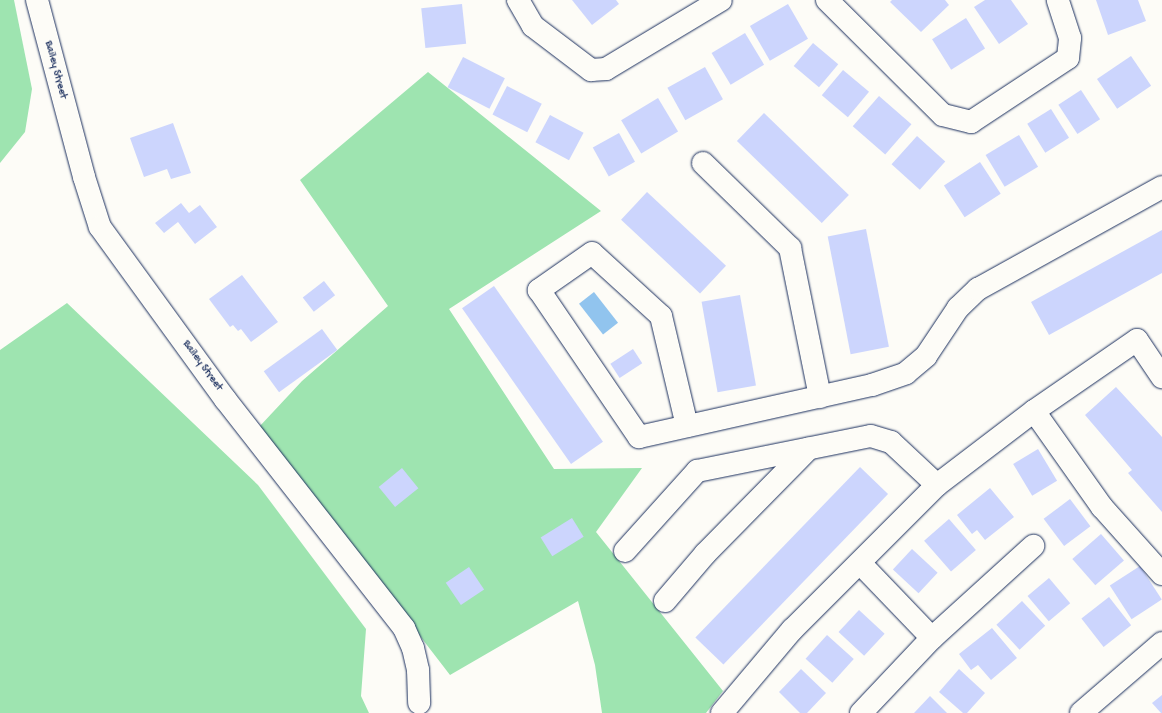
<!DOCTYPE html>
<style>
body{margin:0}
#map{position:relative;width:1162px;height:713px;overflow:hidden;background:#fdfcf7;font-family:"Gochi Hand",sans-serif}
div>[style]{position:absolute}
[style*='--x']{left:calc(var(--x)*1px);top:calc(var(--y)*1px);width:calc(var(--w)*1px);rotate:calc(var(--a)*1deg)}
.green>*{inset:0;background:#9ee4b0}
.water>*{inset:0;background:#91c4ee;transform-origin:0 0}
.building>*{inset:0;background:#ccd5fd;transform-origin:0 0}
.roads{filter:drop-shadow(0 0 1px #1b2f5e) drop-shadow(0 0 1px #1b2f5e)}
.minor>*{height:22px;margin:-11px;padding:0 11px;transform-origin:11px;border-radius:11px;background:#fdfcf7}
span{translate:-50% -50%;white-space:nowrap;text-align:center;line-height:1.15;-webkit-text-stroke:4px #fdfcf7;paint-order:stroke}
.street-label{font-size:11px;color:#1b2f5e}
</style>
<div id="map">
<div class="green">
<div style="clip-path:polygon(0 0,14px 0,32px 89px,25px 132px,0 163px)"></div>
<div style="clip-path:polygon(428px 72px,601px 211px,449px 309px,554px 469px,642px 468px,596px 532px,723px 691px,706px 713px,602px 713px,595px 665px,578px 601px,450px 675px,259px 427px,302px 381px,388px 306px,300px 180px)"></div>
<div style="clip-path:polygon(67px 303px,258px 485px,366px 629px,361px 696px,369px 713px,0 713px,0 350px)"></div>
</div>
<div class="water">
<div style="left:594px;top:292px;width:39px;height:19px;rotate:52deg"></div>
</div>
<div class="building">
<div style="clip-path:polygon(572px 0,616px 0,619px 4px,592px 25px)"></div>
<div style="clip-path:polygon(892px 0,945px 0,949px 5px,921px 32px,890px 2px)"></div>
<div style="clip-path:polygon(985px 0,1011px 0,1028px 24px,999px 44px,974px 7px)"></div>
<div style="clip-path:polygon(1096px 0,1138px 0,1146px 21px,1108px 35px)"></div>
<div style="left:462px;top:4px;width:40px;height:41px;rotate:84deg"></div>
<div style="left:788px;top:4px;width:40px;height:44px;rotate:60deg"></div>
<div style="left:966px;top:18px;width:36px;height:40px;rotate:58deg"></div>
<div style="left:745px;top:33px;width:37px;height:39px;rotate:59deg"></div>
<div style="left:813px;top:43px;width:33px;height:30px;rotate:40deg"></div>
<div style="left:1131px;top:56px;width:36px;height:41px;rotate:56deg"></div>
<div style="left:463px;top:57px;width:47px;height:34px;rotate:27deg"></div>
<div style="left:705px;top:67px;width:37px;height:43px;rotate:61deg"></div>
<div style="left:843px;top:70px;width:34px;height:33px;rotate:40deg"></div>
<div style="left:507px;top:86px;width:39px;height:32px;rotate:27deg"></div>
<div style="left:1081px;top:90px;width:35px;height:27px;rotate:57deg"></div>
<div style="left:879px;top:96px;width:43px;height:40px;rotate:41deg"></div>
<div style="left:658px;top:98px;width:39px;height:43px;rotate:59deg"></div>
<div style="left:1051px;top:109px;width:34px;height:28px;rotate:58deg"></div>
<div style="left:764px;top:113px;width:118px;height:39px;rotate:44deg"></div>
<div style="left:550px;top:115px;width:38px;height:31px;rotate:28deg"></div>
<div style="clip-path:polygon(173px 123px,191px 173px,171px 179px,167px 169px,144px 177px,130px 138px)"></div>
<div style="left:619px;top:133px;width:33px;height:30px;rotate:61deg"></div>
<div style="left:1019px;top:135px;width:37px;height:39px;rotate:59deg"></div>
<div style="left:917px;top:136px;width:38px;height:38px;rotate:42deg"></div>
<div style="left:980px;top:162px;width:38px;height:43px;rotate:57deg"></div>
<div style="left:647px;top:192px;width:108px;height:38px;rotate:43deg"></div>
<div style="clip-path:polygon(181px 203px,189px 213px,200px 205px,217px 227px,195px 244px,178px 222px,164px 233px,155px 223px)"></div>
<div style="left:866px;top:229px;width:120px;height:39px;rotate:79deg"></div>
<div style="clip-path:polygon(1162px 230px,1162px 273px,1049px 335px,1031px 302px)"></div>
<div style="clip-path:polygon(242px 275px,278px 322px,251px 342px,241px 329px,238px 331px,233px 325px,230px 327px,209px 299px)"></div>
<div style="left:324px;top:281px;width:18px;height:27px;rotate:52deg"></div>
<div style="left:494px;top:286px;width:190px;height:39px;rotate:55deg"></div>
<div style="left:740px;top:295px;width:92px;height:39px;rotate:80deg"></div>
<div style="left:322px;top:329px;width:26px;height:72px;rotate:54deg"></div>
<div style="left:633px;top:349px;width:17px;height:27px;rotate:57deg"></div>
<div style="clip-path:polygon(1116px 387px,1162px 437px,1162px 512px,1128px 473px,1132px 470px,1085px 415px)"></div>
<div style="left:1038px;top:449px;width:37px;height:29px;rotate:59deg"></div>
<div style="left:860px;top:467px;width:39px;height:237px;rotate:44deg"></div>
<div style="left:402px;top:468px;width:26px;height:30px;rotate:51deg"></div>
<div style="clip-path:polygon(990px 488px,1014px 517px,985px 540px,977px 530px,972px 534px,957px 515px)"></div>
<div style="left:1070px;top:499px;width:34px;height:33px;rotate:53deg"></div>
<div style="left:572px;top:518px;width:22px;height:37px;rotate:58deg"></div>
<div style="left:949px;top:519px;width:41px;height:33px;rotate:49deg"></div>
<div style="left:1101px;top:534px;width:35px;height:38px;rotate:49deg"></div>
<div style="left:912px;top:549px;width:35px;height:28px;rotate:43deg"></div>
<div style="left:1140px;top:566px;width:40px;height:36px;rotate:57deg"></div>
<div style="left:469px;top:567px;width:27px;height:28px;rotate:56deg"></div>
<div style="left:1049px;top:578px;width:33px;height:28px;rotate:50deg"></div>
<div style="left:1109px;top:597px;width:36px;height:35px;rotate:52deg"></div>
<div style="left:1022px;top:601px;width:34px;height:35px;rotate:47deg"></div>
<div style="left:859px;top:610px;width:35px;height:30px;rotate:43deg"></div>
<div style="clip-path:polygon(992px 628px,1017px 658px,991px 680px,978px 665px,971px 670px,959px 654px)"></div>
<div style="left:827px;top:635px;width:36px;height:32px;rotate:42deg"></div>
<div style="clip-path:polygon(801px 669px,826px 693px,807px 713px,800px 713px,779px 692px)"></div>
<div style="clip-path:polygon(959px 669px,985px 693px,967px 713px,963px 713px,939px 692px)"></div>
<div style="clip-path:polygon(1162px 695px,1162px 713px,1161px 713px,1152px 703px)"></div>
<div style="clip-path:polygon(930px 696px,947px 713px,914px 713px)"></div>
</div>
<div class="roads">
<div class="minor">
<div style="--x:37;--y:0;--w:183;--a:75.1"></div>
<div style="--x:84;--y:177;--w:52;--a:72.3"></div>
<div style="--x:100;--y:227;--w:213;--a:54"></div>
<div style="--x:225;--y:399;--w:291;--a:52"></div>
<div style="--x:404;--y:628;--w:22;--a:66"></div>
<div style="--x:413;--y:648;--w:23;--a:77"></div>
<div style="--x:418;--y:670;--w:33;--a:88"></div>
<div style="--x:518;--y:0;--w:30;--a:60"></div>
<div style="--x:533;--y:26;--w:73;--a:37.2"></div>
<div style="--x:591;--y:70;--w:15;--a:-4"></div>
<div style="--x:606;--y:69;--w:134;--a:-31"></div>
<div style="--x:827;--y:0;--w:163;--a:44.8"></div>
<div style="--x:943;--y:115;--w:29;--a:14"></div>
<div style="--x:971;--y:122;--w:116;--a:-33.4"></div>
<div style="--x:1068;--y:58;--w:20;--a:-84"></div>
<div style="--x:1070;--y:38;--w:40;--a:-108"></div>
<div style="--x:703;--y:163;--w:122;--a:44.3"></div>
<div style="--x:790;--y:248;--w:152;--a:78.6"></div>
<div style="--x:1034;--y:411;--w:118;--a:54.7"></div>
<div style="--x:1102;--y:507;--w:90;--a:48.2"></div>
<div style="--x:687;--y:426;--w:113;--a:-103.3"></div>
<div style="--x:661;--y:316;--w:93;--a:-137.6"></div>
<div style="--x:592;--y:253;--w:65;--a:145.1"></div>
<div style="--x:539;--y:290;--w:178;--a:55.8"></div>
<div style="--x:639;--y:437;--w:239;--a:-12.6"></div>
<div style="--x:872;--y:385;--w:36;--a:-19"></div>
<div style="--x:906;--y:373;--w:26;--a:-40"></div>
<div style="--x:926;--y:356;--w:58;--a:-56.3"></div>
<div style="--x:958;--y:308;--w:28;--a:-44"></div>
<div style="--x:978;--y:289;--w:210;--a:-29"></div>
<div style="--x:625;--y:551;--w:108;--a:-48"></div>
<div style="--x:697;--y:471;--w:177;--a:-11.4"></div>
<div style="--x:871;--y:436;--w:21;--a:17"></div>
<div style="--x:891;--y:442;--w:63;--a:43.1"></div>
<div style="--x:860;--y:563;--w:104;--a:46.2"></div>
<div style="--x:665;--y:601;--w:62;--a:-49.6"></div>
<div style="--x:705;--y:554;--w:148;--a:-45.5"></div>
<div style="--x:722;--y:713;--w:109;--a:-49.9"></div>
<div style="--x:792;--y:630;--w:205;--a:-45"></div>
<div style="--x:937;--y:485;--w:122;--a:-37.3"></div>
<div style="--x:1034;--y:411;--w:125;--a:-34.6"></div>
<div style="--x:1137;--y:340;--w:45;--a:56"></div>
<div style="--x:861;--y:713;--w:103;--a:-46.6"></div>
<div style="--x:932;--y:638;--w:137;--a:-42.3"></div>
<div style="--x:1081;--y:713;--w:107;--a:-40.8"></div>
</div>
</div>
<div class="street-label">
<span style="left:55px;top:70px;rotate:75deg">Bailey Street</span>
<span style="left:202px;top:366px;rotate:54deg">Bailey Street</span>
</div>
</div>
